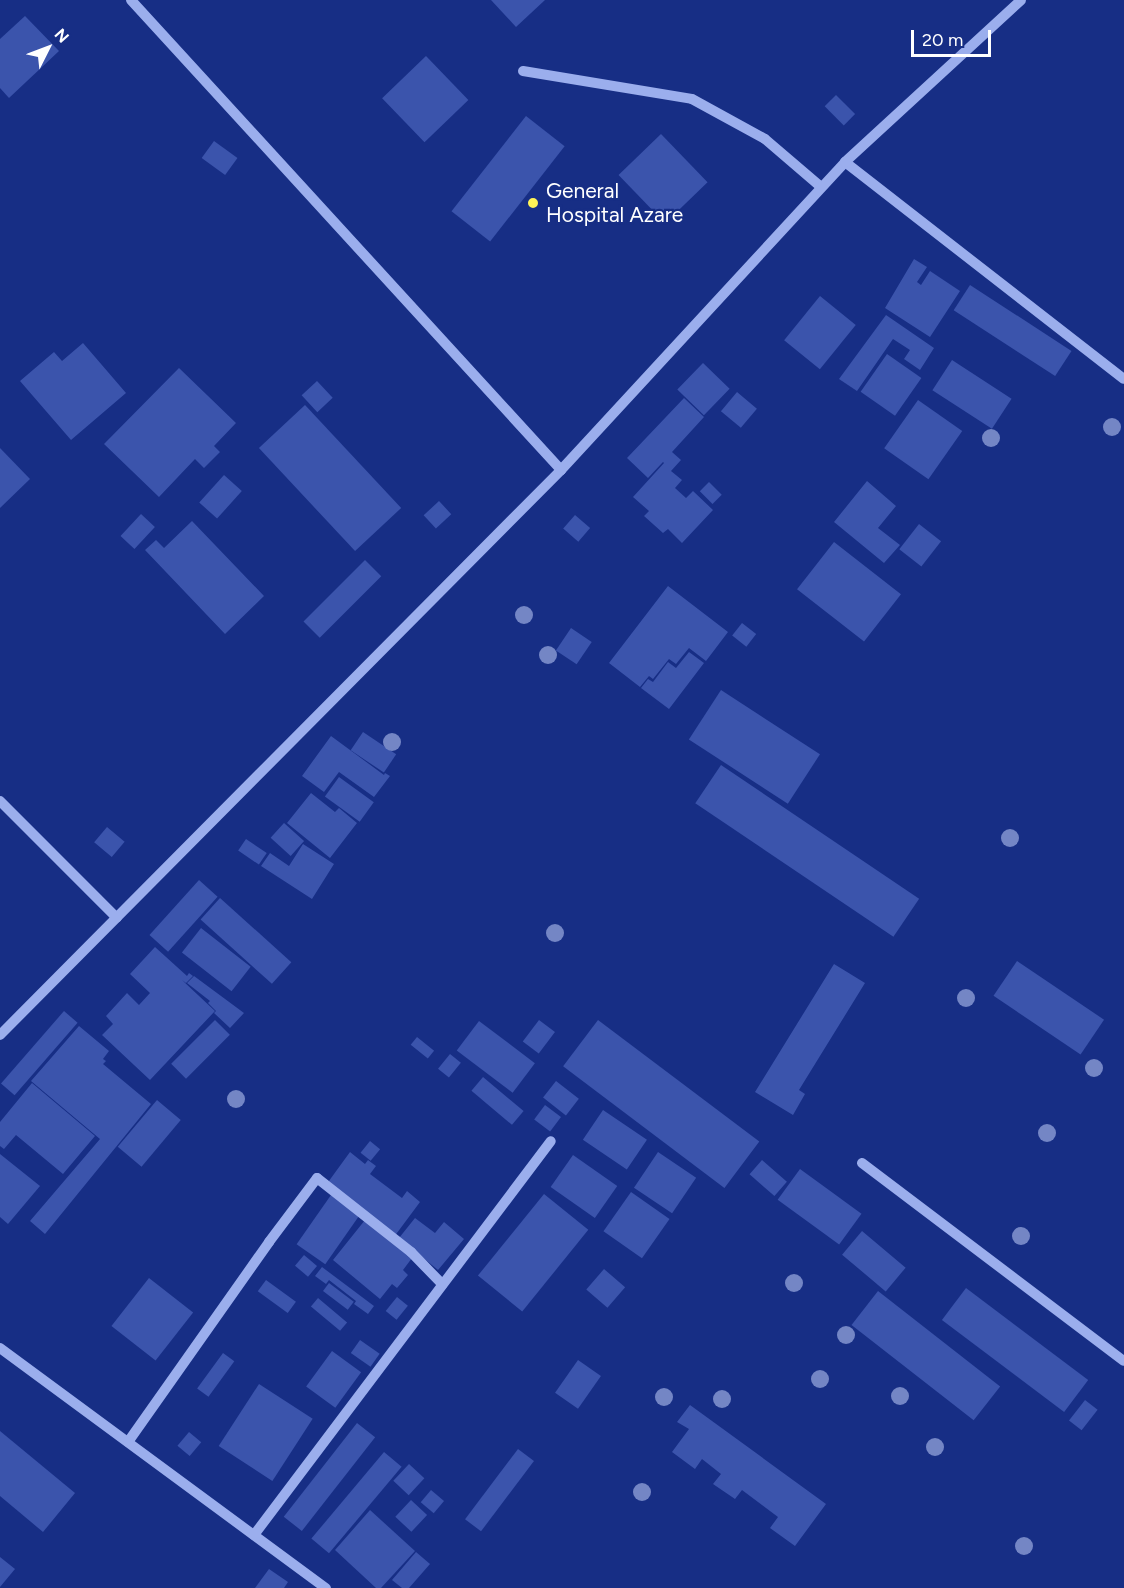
<!DOCTYPE html>
<style>
body{margin:0}
#map{position:relative;width:1124px;height:1588px;overflow:hidden;background:#172e85;font-family:Figtree,sans-serif}
div>[style]{position:absolute}
[style*='--x']{left:calc(var(--x)*1px);top:calc(var(--y)*1px);width:calc(var(--w)*1px);rotate:calc(var(--a)*1deg)}
.building>*{inset:0;background:#3b54ac;transform-origin:0 0}
.minor>*{height:10px;margin:-5px;padding:0 5px;transform-origin:5px;border-radius:5px;background:#9baeed}
.trees>*{width:18px;height:18px;margin:-9px;border-radius:50%;background:#7486c5}
.dots>*{width:16px;height:16px;translate:-50% -50%;box-sizing:border-box;border:3px solid #172e85;border-radius:50%}
span{translate:-50% -50%;white-space:nowrap;text-align:center;line-height:1.15;-webkit-text-stroke:4.5px #172e85;paint-order:stroke}
.poi-label{font-size:21px;color:#fff}
.left{translate:0 -50%;text-align:left}
.north{position:absolute;left:18px;top:18px;width:60px;height:60px;-webkit-text-stroke:4px #172e85;paint-order:stroke;rotate:48deg;font-size:16px;font-weight:700;line-height:24px;text-align:center;color:#fff}
.north::after{content:'';display:block;margin:auto;width:21px;height:27px;background:#fff;clip-path:polygon(50% 0,100% 100%,50% 72%,0 100%)}
.scale{position:absolute;left:911px;top:30px;width:80px;height:27px;box-sizing:border-box;border:3px solid #fff;border-top:0;padding-left:8px;font-size:18px;line-height:21px;white-space:nowrap;color:#fff;-webkit-text-stroke:4px #172e85;paint-order:stroke}
</style>
<div id="map">
<div class="building">
<div style="clip-path:polygon(491px 0,545px 0,516px 27px)"></div>
<div style="clip-path:polygon(25px 16px,59px 51px,9px 98px,0 88px,0 39px)"></div>
<div style="left:426px;top:56px;width:61px;height:61px;rotate:46deg"></div>
<div style="left:836px;top:95px;width:27px;height:16px;rotate:45deg"></div>
<div style="left:526px;top:116px;width:49px;height:121px;rotate:38deg"></div>
<div style="left:661px;top:134px;width:67px;height:59px;rotate:46deg"></div>
<div style="left:214px;top:141px;width:29px;height:21px;rotate:36deg"></div>
<div style="clip-path:polygon(914px 259px,927px 267px,917px 282px,921px 285px,930px 271px,960px 291px,930px 337px,885px 308px)"></div>
<div style="left:970px;top:285px;width:121px;height:30px;rotate:33deg"></div>
<div style="left:820px;top:296px;width:46px;height:57px;rotate:39deg"></div>
<div style="clip-path:polygon(886px 315px,934px 348px,920px 370px,904px 359px,910px 350px,893px 339px,857px 391px,839px 379px)"></div>
<div style="clip-path:polygon(83px 343px,126px 393px,71px 440px,20px 381px,54px 352px,62px 361px)"></div>
<div style="left:887px;top:354px;width:42px;height:46px;rotate:35deg"></div>
<div style="left:952px;top:360px;width:71px;height:36px;rotate:33deg"></div>
<div style="left:703px;top:363px;width:37px;height:37px;rotate:44deg"></div>
<div style="clip-path:polygon(179px 368px,236px 423px,214px 446px,220px 452px,204px 468px,195px 459px,159px 497px,104px 444px)"></div>
<div style="left:317px;top:381px;width:23px;height:21px;rotate:47deg"></div>
<div style="left:737px;top:392px;width:26px;height:25px;rotate:40deg"></div>
<div style="clip-path:polygon(684px 398px,704px 417px,672px 452px,681px 460px,671px 471px,682px 480px,675px 488px,686px 498px,693px 491px,713px 510px,682px 543px,668px 529px,663px 533px,644px 516px,649px 511px,633px 497px,664px 463px,663px 462px,648px 478px,627px 458px)"></div>
<div style="left:918px;top:400px;width:54px;height:59px;rotate:35deg"></div>
<div style="left:305px;top:405px;width:141px;height:63px;rotate:47deg"></div>
<div style="clip-path:polygon(0 448px,30px 479px,0 508px)"></div>
<div style="left:224px;top:475px;width:24px;height:37px;rotate:42deg"></div>
<div style="clip-path:polygon(867px 481px,896px 506px,878px 528px,900px 545px,884px 563px,834px 522px)"></div>
<div style="left:709px;top:482px;width:18px;height:13px;rotate:45deg"></div>
<div style="left:439px;top:501px;width:18px;height:21px;rotate:47deg"></div>
<div style="left:141px;top:514px;width:19px;height:30px;rotate:43deg"></div>
<div style="left:575px;top:515px;width:20px;height:18px;rotate:41deg"></div>
<div style="clip-path:polygon(192px 521px,264px 596px,225px 634px,145px 550px,156px 540px,164px 548px)"></div>
<div style="left:919px;top:524px;width:28px;height:32px;rotate:38deg"></div>
<div style="left:834px;top:542px;width:85px;height:60px;rotate:38deg"></div>
<div style="left:365px;top:560px;width:23px;height:87px;rotate:45deg"></div>
<div style="clip-path:polygon(668px 586px,728px 632px,706px 661px,689px 648px,676px 664px,669px 659px,653px 679px,649px 676px,640px 687px,609px 663px)"></div>
<div style="left:742px;top:623px;width:18px;height:16px;rotate:38deg"></div>
<div style="left:571px;top:628px;width:25px;height:27px;rotate:34deg"></div>
<div style="clip-path:polygon(689px 652px,704px 663px,669px 709px,641px 688px,648px 679px,653px 682px,668px 662px,676px 668px)"></div>
<div style="left:721px;top:690px;width:118px;height:59px;rotate:33deg"></div>
<div style="left:363px;top:732px;width:40px;height:22px;rotate:34deg"></div>
<div style="clip-path:polygon(331px 736px,384px 775px,385px 773px,390px 776px,374px 797px,339px 772px,324px 792px,302px 776px)"></div>
<div style="left:721px;top:765px;width:239px;height:46px;rotate:34deg"></div>
<div style="left:339px;top:777px;width:43px;height:24px;rotate:36deg"></div>
<div style="clip-path:polygon(311px 793px,335px 812px,339px 808px,357px 823px,330px 858px,287px 823px)"></div>
<div style="left:284px;top:823px;width:27px;height:20px;rotate:42deg"></div>
<div style="left:107px;top:827px;width:23px;height:20px;rotate:40deg"></div>
<div style="left:246px;top:839px;width:25px;height:14px;rotate:34deg"></div>
<div style="clip-path:polygon(303px 844px,334px 864px,312px 899px,261px 866px,270px 853px,289px 866px)"></div>
<div style="left:199px;top:880px;width:25px;height:74px;rotate:42deg"></div>
<div style="left:220px;top:898px;width:96px;height:29px;rotate:42deg"></div>
<div style="left:201px;top:928px;width:63px;height:31px;rotate:38deg"></div>
<div style="clip-path:polygon(155px 947px,187px 976px,189px 973px,193px 976px,186px 983px,182px 980px,215px 1011px,150px 1080px,102px 1035px,113px 1024px,106px 1016px,127px 993px,139px 1005px,150px 993px,130px 974px)"></div>
<div style="left:1017px;top:961px;width:105px;height:42px;rotate:34deg"></div>
<div style="clip-path:polygon(834px 964px,865px 983px,799px 1090px,805px 1094px,793px 1115px,755px 1092px)"></div>
<div style="clip-path:polygon(194px 976px,244px 1013px,230px 1028px,214px 1013px,216px 1011px,208px 1003px,210px 1001px,187px 983px)"></div>
<div style="left:64px;top:1011px;width:18px;height:96px;rotate:41deg"></div>
<div style="left:215px;top:1020px;width:21px;height:62px;rotate:45deg"></div>
<div style="left:539px;top:1020px;width:20px;height:27px;rotate:37deg"></div>
<div style="left:598px;top:1020px;width:202px;height:58px;rotate:37deg"></div>
<div style="left:479px;top:1021px;width:70px;height:37px;rotate:37deg"></div>
<div style="clip-path:polygon(79px 1026px,109px 1051px,103px 1059px,106px 1061px,103px 1064px,151px 1104px,45px 1234px,30px 1221px,100px 1139px,31px 1081px)"></div>
<div style="left:417px;top:1037px;width:22px;height:10px;rotate:39deg"></div>
<div style="left:450px;top:1054px;width:14px;height:19px;rotate:39deg"></div>
<div style="left:483px;top:1077px;width:53px;height:18px;rotate:40deg"></div>
<div style="left:556px;top:1081px;width:29px;height:21px;rotate:38deg"></div>
<div style="clip-path:polygon(32px 1083px,95px 1136px,63px 1174px,16px 1135px,4px 1149px,0 1146px,0 1122px)"></div>
<div style="left:157px;top:1100px;width:31px;height:61px;rotate:40deg"></div>
<div style="left:545px;top:1105px;width:20px;height:18px;rotate:37deg"></div>
<div style="left:603px;top:1110px;width:53px;height:36px;rotate:34deg"></div>
<div style="left:370px;top:1141px;width:13px;height:15px;rotate:39deg"></div>
<div style="clip-path:polygon(350px 1152px,365px 1164px,368px 1160px,376px 1166px,370px 1174px,402px 1198px,407px 1191px,420px 1202px,394px 1237px,326px 1185px)"></div>
<div style="left:658px;top:1152px;width:46px;height:43px;rotate:34deg"></div>
<div style="clip-path:polygon(0 1154px,40px 1186px,8px 1224px,0 1217px)"></div>
<div style="left:573px;top:1155px;width:54px;height:39px;rotate:35deg"></div>
<div style="left:762px;top:1160px;width:33px;height:19px;rotate:41deg"></div>
<div style="left:800px;top:1169px;width:76px;height:38px;rotate:36deg"></div>
<div style="left:631px;top:1192px;width:47px;height:48px;rotate:35deg"></div>
<div style="left:544px;top:1194px;width:57px;height:105px;rotate:39deg"></div>
<div style="left:331px;top:1195px;width:35px;height:60px;rotate:35deg"></div>
<div style="clip-path:polygon(415px 1218px,435px 1233px,444px 1222px,464px 1239px,438px 1270px,399px 1238px)"></div>
<div style="clip-path:polygon(365px 1220px,412px 1258px,403px 1270px,408px 1275px,397px 1288px,392px 1284px,380px 1299px,333px 1260px)"></div>
<div style="left:862px;top:1231px;width:57px;height:31px;rotate:40deg"></div>
<div style="left:304px;top:1255px;width:17px;height:14px;rotate:40deg"></div>
<div style="clip-path:polygon(322px 1267px,374px 1306px,368px 1314px,354px 1304px,356px 1301px,329px 1280px,326px 1284px,315px 1276px)"></div>
<div style="left:604px;top:1269px;width:28px;height:27px;rotate:41deg"></div>
<div style="left:149px;top:1278px;width:56px;height:61px;rotate:38deg"></div>
<div style="left:266px;top:1280px;width:37px;height:14px;rotate:36deg"></div>
<div style="left:329px;top:1283px;width:31px;height:10px;rotate:37deg"></div>
<div style="left:966px;top:1288px;width:153px;height:40px;rotate:37deg"></div>
<div style="left:878px;top:1291px;width:155px;height:43px;rotate:38deg"></div>
<div style="left:397px;top:1297px;width:14px;height:18px;rotate:39deg"></div>
<div style="left:318px;top:1298px;width:38px;height:11px;rotate:40deg"></div>
<div style="left:360px;top:1340px;width:24px;height:16px;rotate:35deg"></div>
<div style="left:332px;top:1351px;width:36px;height:44px;rotate:36deg"></div>
<div style="left:223px;top:1353px;width:14px;height:44px;rotate:36deg"></div>
<div style="left:578px;top:1360px;width:28px;height:40px;rotate:35deg"></div>
<div style="left:259px;top:1384px;width:64px;height:74px;rotate:33deg"></div>
<div style="left:1085px;top:1400px;width:16px;height:26px;rotate:38deg"></div>
<div style="clip-path:polygon(690px 1405px,826px 1504px,795px 1546px,770px 1528px,778px 1517px,742px 1490px,735px 1499px,713px 1484px,721px 1474px,702px 1459px,695px 1469px,672px 1452px,689px 1429px,677px 1422px)"></div>
<div style="left:357px;top:1423px;width:23px;height:119px;rotate:38deg"></div>
<div style="clip-path:polygon(0 1431px,75px 1493px,43px 1532px,0 1496px)"></div>
<div style="left:189px;top:1432px;width:16px;height:18px;rotate:40deg"></div>
<div style="left:518px;top:1449px;width:20px;height:88px;rotate:37deg"></div>
<div style="left:384px;top:1452px;width:23px;height:113px;rotate:40deg"></div>
<div style="left:409px;top:1464px;width:21px;height:23px;rotate:43deg"></div>
<div style="left:431px;top:1490px;width:17px;height:16px;rotate:40deg"></div>
<div style="left:411px;top:1500px;width:22px;height:23px;rotate:43deg"></div>
<div style="clip-path:polygon(370px 1510px,415px 1551px,381px 1588px,376px 1588px,335px 1550px)"></div>
<div style="clip-path:polygon(416px 1552px,430px 1564px,409px 1588px,402px 1588px,392px 1580px)"></div>
<div style="clip-path:polygon(0 1557px,15px 1569px,0 1587px)"></div>
<div style="clip-path:polygon(269px 1569px,288px 1582px,284px 1588px,255px 1588px)"></div>
</div>
<div class="minor">
<div style="--x:131;--y:0;--w:637;--a:47.54"></div>
<div style="--x:523;--y:71;--w:171;--a:9.4"></div>
<div style="--x:692;--y:99;--w:83;--a:28.7"></div>
<div style="--x:765;--y:139;--w:74;--a:40.6"></div>
<div style="--x:845;--y:162;--w:353;--a:37.9"></div>
<div style="--x:0;--y:801;--w:165;--a:45"></div>
<div style="--x:0;--y:1035;--w:796;--a:-45.2"></div>
<div style="--x:561;--y:470;--w:419;--a:-47.3"></div>
<div style="--x:845;--y:162;--w:239;--a:-42.6"></div>
<div style="--x:862;--y:1163;--w:328;--a:37.1"></div>
<div style="--x:0;--y:1348;--w:405;--a:36.4"></div>
<div style="--x:128;--y:1442;--w:245;--a:-54.8"></div>
<div style="--x:269;--y:1242;--w:80;--a:-53.1"></div>
<div style="--x:317;--y:1178;--w:120;--a:38.2"></div>
<div style="--x:411;--y:1252;--w:45;--a:45.9"></div>
<div style="--x:254;--y:1535;--w:493;--a:-53"></div>
</div>
<div class="trees">
<div style="left:1112px;top:427px"></div>
<div style="left:991px;top:438px"></div>
<div style="left:524px;top:615px"></div>
<div style="left:548px;top:655px"></div>
<div style="left:392px;top:742px"></div>
<div style="left:1010px;top:838px"></div>
<div style="left:555px;top:933px"></div>
<div style="left:966px;top:998px"></div>
<div style="left:1094px;top:1068px"></div>
<div style="left:236px;top:1099px"></div>
<div style="left:1047px;top:1133px"></div>
<div style="left:1021px;top:1236px"></div>
<div style="left:794px;top:1283px"></div>
<div style="left:846px;top:1335px"></div>
<div style="left:820px;top:1379px"></div>
<div style="left:900px;top:1396px"></div>
<div style="left:664px;top:1397px"></div>
<div style="left:722px;top:1399px"></div>
<div style="left:935px;top:1447px"></div>
<div style="left:642px;top:1492px"></div>
<div style="left:1024px;top:1546px"></div>
</div>
<div class="dots">
<div style="left:533px;top:203px;background:#fff357"></div>
</div>
<div class="poi-label">
<span class="left" style="left:546px;top:203px">General<br>Hospital Azare</span>
</div>
<div class="north">N</div>
<div class="scale">20 m</div>
</div>
